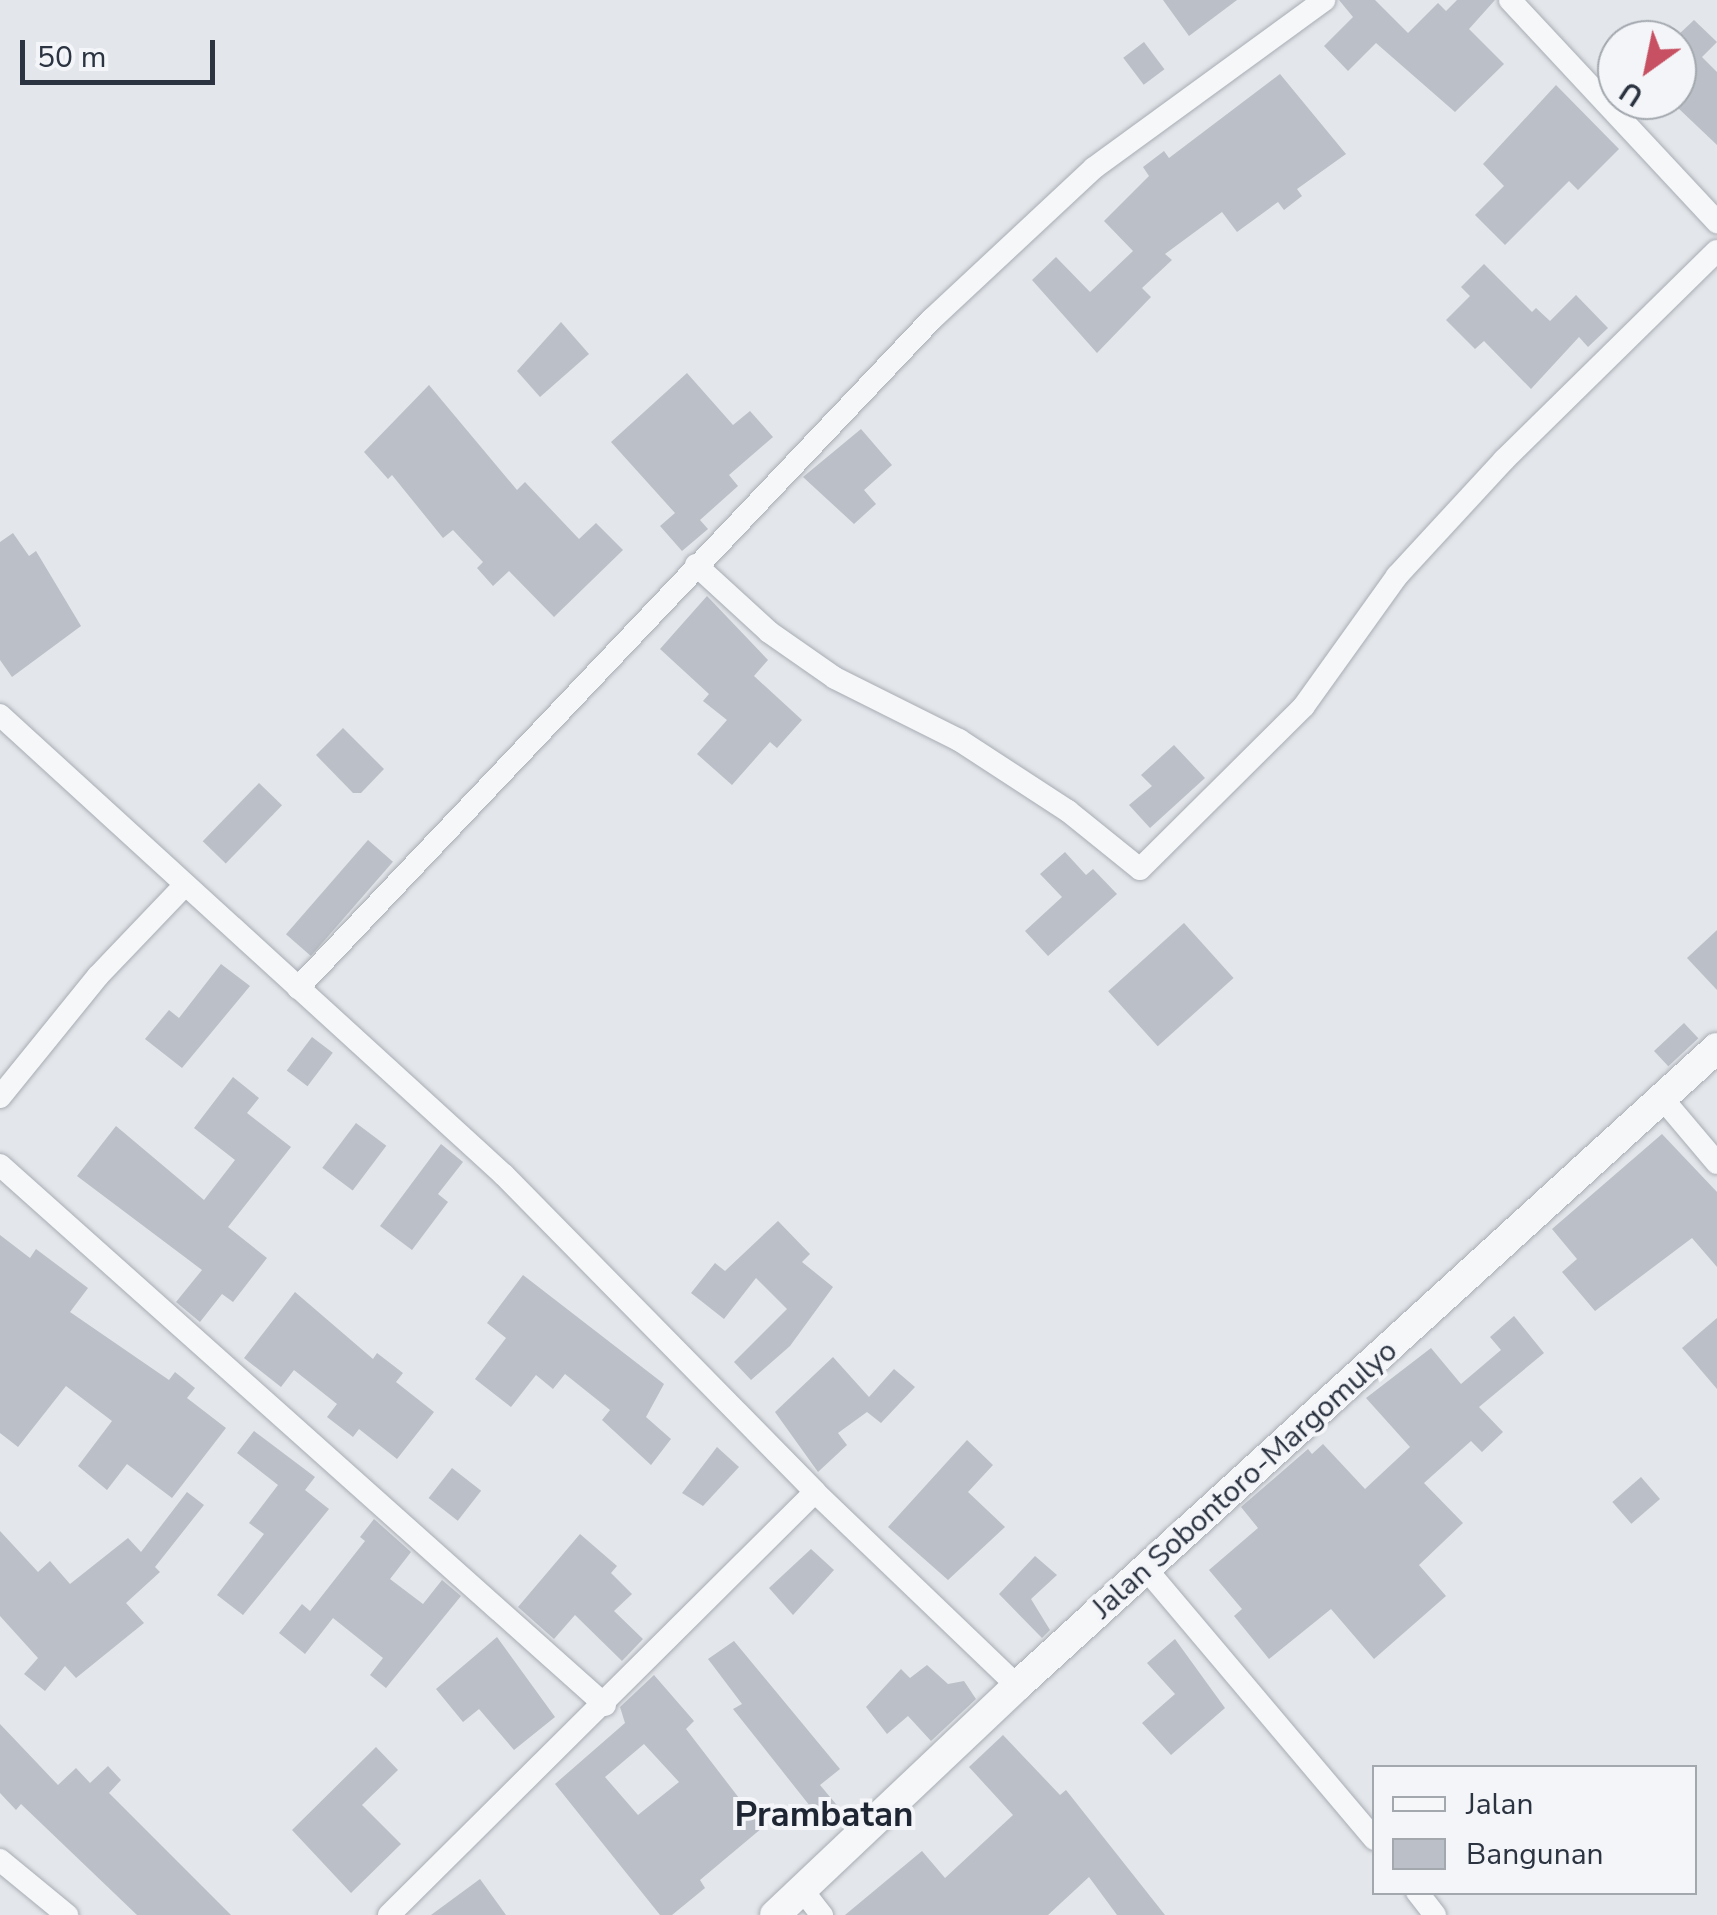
<!DOCTYPE html>
<style>
body{margin:0}
#map{position:relative;width:1717px;height:1915px;overflow:hidden;background:#e3e6ea;font-family:"Nunito Sans",sans-serif}
div>[style]{position:absolute}
[style*='--x']{left:calc(var(--x)*1px);top:calc(var(--y)*1px);width:calc(var(--w)*1px);rotate:calc(var(--a)*1deg)}
.building>*{inset:0;background:#bbbfc7;transform-origin:0 0}
.roads{filter:drop-shadow(0 0 2px #a8adb4) drop-shadow(0 0 2px #a8adb4)}
.minor>*{height:22px;margin:-11px;padding:0 11px;transform-origin:11px;border-radius:11px;background:#f6f7f9}
.tertiary>*{height:30px;margin:-15px;padding:0 15px;transform-origin:15px;border-radius:15px;background:#f6f7f9}
span{translate:-50% -50%;white-space:nowrap;text-align:center;line-height:1.15;-webkit-text-stroke:8px #f3f5f8;paint-order:stroke}
.street-label{font-size:30px;color:#2c3442}
.quarter-label{font-size:35px;color:#1e2533;font-weight:700}
.legend{position:absolute;left:1372px;top:1765px;width:325px;height:130px;box-sizing:border-box;background:#f3f5f8;border:2px solid #a3a8af;margin:0;padding:12px 18px;list-style:none;font-size:30px;color:#2c3442}
.legend li{display:flex;align-items:center;gap:20px;height:50px}
.legend b{width:50px;border:2px solid #a3a8af}
.north{position:absolute;left:1597px;top:20px;width:100px;height:100px;box-sizing:border-box;background:#f3f5f8;border:2px solid #a3a8af;border-radius:50%;rotate:213deg;font-size:28px;font-weight:700;line-height:40px;text-align:center;color:#2c3442}
.north::after{content:'';display:block;margin:auto;width:35px;height:45px;background:#c75062;clip-path:polygon(50% 0,100% 100%,50% 72%,0 100%)}
.scale{position:absolute;left:20px;top:40px;width:195px;height:45px;box-sizing:border-box;border:5px solid #2c3442;border-top:0;padding-left:12px;font-size:30px;line-height:35px;white-space:nowrap;color:#2c3442;-webkit-text-stroke:8px #f3f5f8;paint-order:stroke}
</style>
<div id="map">
<div class="building">
<div style="clip-path:polygon(1163px 0,1237px 0,1189px 36px)"></div>
<div style="clip-path:polygon(1339px 0,1375px 0,1408px 33px,1438px 3px,1446px 11px,1457px 0,1495px 0,1469px 29px,1504px 64px,1455px 112px,1376px 43px,1348px 71px,1324px 46px,1353px 17px)"></div>
<div style="clip-path:polygon(1694px 20px,1717px 42px,1702px 57px,1717px 72px,1717px 145px,1677px 107px,1677px 36px)"></div>
<div style="left:1144px;top:42px;width:34px;height:26px;rotate:53deg"></div>
<div style="clip-path:polygon(1280px 74px,1346px 154px,1297px 189px,1302px 196px,1284px 210px,1278px 202px,1237px 232px,1222px 212px,1165px 254px,1172px 260px,1142px 288px,1151px 297px,1097px 353px,1032px 280px,1056px 257px,1090px 292px,1133px 251px,1104px 221px,1149px 176px,1143px 167px,1164px 151px,1169px 158px)"></div>
<div style="clip-path:polygon(1556px 85px,1619px 149px,1578px 190px,1569px 181px,1505px 245px,1475px 215px,1504px 186px,1483px 164px)"></div>
<div style="clip-path:polygon(1484px 264px,1532px 312px,1536px 308px,1550px 321px,1576px 295px,1608px 328px,1588px 347px,1579px 337px,1531px 389px,1484px 341px,1475px 349px,1446px 320px,1470px 296px,1461px 287px)"></div>
<div style="clip-path:polygon(561px 322px,589px 354px,540px 397px,517px 371px)"></div>
<div style="clip-path:polygon(687px 373px,733px 425px,750px 411px,773px 437px,729px 475px,738px 486px,700px 520px,708px 529px,682px 551px,660px 526px,675px 513px,611px 442px)"></div>
<div style="clip-path:polygon(429px 385px,517px 490px,525px 482px,579px 539px,596px 523px,623px 550px,554px 617px,509px 571px,493px 586px,477px 568px,483px 562px,453px 530px,443px 538px,392px 475px,388px 479px,364px 452px)"></div>
<div style="clip-path:polygon(861px 429px,892px 465px,864px 490px,876px 504px,854px 524px,803px 477px)"></div>
<div style="clip-path:polygon(13px 533px,29px 556px,36px 551px,81px 626px,12px 677px,0 660px,0 542px)"></div>
<div style="clip-path:polygon(707px 596px,768px 660px,754px 676px,802px 720px,777px 748px,770px 742px,732px 785px,697px 754px,727px 720px,703px 701px,709px 694px,660px 649px)"></div>
<div style="clip-path:polygon(343px 728px,384px 769px,361px 793px,353px 793px,316px 755px)"></div>
<div style="clip-path:polygon(1174px 745px,1205px 778px,1150px 828px,1129px 805px,1152px 786px,1141px 775px)"></div>
<div style="left:259px;top:783px;width:32px;height:81px;rotate:44deg"></div>
<div style="left:368px;top:840px;width:33px;height:125px;rotate:41deg"></div>
<div style="clip-path:polygon(1065px 852px,1086px 875px,1093px 869px,1117px 894px,1048px 956px,1025px 931px,1062px 897px,1040px 874px)"></div>
<div style="left:1184px;top:923px;width:74px;height:102px;rotate:48deg"></div>
<div style="clip-path:polygon(1717px 930px,1717px 990px,1687px 958px)"></div>
<div style="clip-path:polygon(221px 964px,250px 986px,182px 1068px,145px 1039px,169px 1010px,179px 1018px)"></div>
<div style="left:1684px;top:1023px;width:21px;height:41px;rotate:47deg"></div>
<div style="left:312px;top:1037px;width:26px;height:42px;rotate:37deg"></div>
<div style="clip-path:polygon(233px 1077px,259px 1098px,247px 1113px,291px 1147px,228px 1227px,267px 1258px,233px 1302px,222px 1294px,200px 1322px,176px 1302px,202px 1270px,77px 1176px,116px 1126px,204px 1200px,235px 1160px,194px 1128px)"></div>
<div style="left:356px;top:1123px;width:38px;height:56px;rotate:37deg"></div>
<div style="clip-path:polygon(1662px 1134px,1717px 1192px,1717px 1267px,1692px 1238px,1595px 1311px,1562px 1272px,1577px 1259px,1552px 1229px)"></div>
<div style="clip-path:polygon(441px 1144px,463px 1162px,438px 1194px,448px 1202px,412px 1250px,380px 1226px)"></div>
<div style="clip-path:polygon(778px 1221px,810px 1254px,802px 1262px,833px 1287px,790px 1346px,751px 1380px,734px 1362px,787px 1309px,756px 1278px,724px 1319px,691px 1293px,715px 1263px,725px 1271px)"></div>
<div style="clip-path:polygon(0 1235px,30px 1258px,36px 1249px,88px 1288px,70px 1312px,169px 1380px,175px 1372px,195px 1388px,187px 1398px,226px 1428px,172px 1498px,127px 1464px,107px 1490px,78px 1466px,112px 1421px,66px 1386px,18px 1447px,0 1433px)"></div>
<div style="clip-path:polygon(523px 1275px,664px 1384px,646px 1417px,671px 1439px,651px 1465px,602px 1420px,610px 1410px,565px 1374px,553px 1389px,536px 1375px,511px 1407px,475px 1379px,506px 1338px,487px 1323px)"></div>
<div style="clip-path:polygon(295px 1292px,373px 1359px,377px 1353px,403px 1373px,396px 1382px,434px 1412px,397px 1459px,359px 1429px,353px 1437px,327px 1417px,337px 1404px,294px 1370px,281px 1387px,244px 1358px)"></div>
<div style="clip-path:polygon(1514px 1316px,1544px 1353px,1479px 1407px,1503px 1432px,1482px 1452px,1471px 1441px,1424px 1483px,1463px 1523px,1419px 1565px,1446px 1596px,1374px 1659px,1331px 1609px,1269px 1659px,1234px 1616px,1242px 1609px,1209px 1570px,1258px 1528px,1241px 1507px,1308px 1449px,1312px 1454px,1323px 1444px,1365px 1489px,1410px 1447px,1366px 1398px,1431px 1348px,1461px 1384px,1501px 1350px,1490px 1337px)"></div>
<div style="clip-path:polygon(1717px 1318px,1717px 1389px,1682px 1348px)"></div>
<div style="clip-path:polygon(833px 1357px,869px 1397px,894px 1369px,915px 1387px,881px 1423px,867px 1412px,838px 1433px,847px 1445px,818px 1472px,775px 1412px)"></div>
<div style="clip-path:polygon(254px 1431px,315px 1477px,305px 1490px,329px 1509px,243px 1615px,217px 1595px,264px 1534px,249px 1523px,278px 1485px,237px 1453px)"></div>
<div style="clip-path:polygon(967px 1440px,993px 1465px,968px 1492px,1005px 1527px,948px 1580px,888px 1527px)"></div>
<div style="clip-path:polygon(717px 1447px,739px 1467px,703px 1506px,682px 1493px)"></div>
<div style="left:452px;top:1468px;width:37px;height:38px;rotate:38deg"></div>
<div style="left:1641px;top:1477px;width:29px;height:38px;rotate:49deg"></div>
<div style="clip-path:polygon(187px 1492px,204px 1505px,155px 1567px,160px 1572px,126px 1603px,144px 1623px,76px 1678px,65px 1666px,45px 1691px,24px 1674px,38px 1658px,0 1616px,0 1531px,38px 1572px,50px 1561px,70px 1584px,128px 1538px,141px 1552px)"></div>
<div style="clip-path:polygon(374px 1519px,411px 1552px,390px 1579px,423px 1604px,442px 1580px,461px 1596px,386px 1688px,370px 1675px,383px 1658px,333px 1618px,305px 1654px,279px 1633px,302px 1604px,310px 1611px,365px 1541px,360px 1537px)"></div>
<div style="clip-path:polygon(580px 1534px,617px 1566px,611px 1573px,632px 1594px,614px 1611px,643px 1639px,622px 1661px,575px 1615px,554px 1639px,518px 1607px)"></div>
<div style="clip-path:polygon(811px 1549px,834px 1570px,793px 1615px,769px 1588px)"></div>
<div style="clip-path:polygon(1035px 1556px,1057px 1575px,1031px 1599px,1050px 1630px,1042px 1638px,999px 1594px)"></div>
<div style="clip-path:polygon(497px 1637px,555px 1717px,514px 1750px,479px 1709px,463px 1722px,436px 1689px)"></div>
<div style="clip-path:polygon(1175px 1639px,1225px 1708px,1171px 1755px,1142px 1723px,1175px 1694px,1147px 1663px)"></div>
<div style="clip-path:polygon(734px 1641px,840px 1769px,820px 1785px,846px 1816px,829px 1830px,733px 1709px,742px 1704px,708px 1659px)"></div>
<div style="clip-path:polygon(927px 1665px,948px 1684px,964px 1681px,976px 1699px,931px 1741px,908px 1716px,887px 1734px,866px 1707px,901px 1669px,910px 1678px)"></div>
<div style="clip-path:polygon(evenodd,654px 1675px,694px 1721px,686px 1729px,762px 1828px,700px 1880px,705px 1888px,672px 1915px,660px 1915px,555px 1784px,625px 1723px,620px 1707px,654px 1675px,644px 1744px,679px 1782px,638px 1815px,605px 1777px,644px 1744px)"></div>
<div style="clip-path:polygon(0 1724px,58px 1785px,76px 1768px,90px 1783px,108px 1766px,121px 1780px,109px 1793px,231px 1915px,137px 1915px,21px 1804px,16px 1810px,0 1793px)"></div>
<div style="clip-path:polygon(1003px 1735px,1060px 1795px,1066px 1790px,1165px 1915px,1117px 1915px,1089px 1877px,1048px 1915px,845px 1915px,922px 1851px,945px 1878px,1013px 1815px,969px 1767px)"></div>
<div style="clip-path:polygon(376px 1747px,398px 1770px,362px 1805px,401px 1844px,351px 1893px,292px 1830px)"></div>
<div style="clip-path:polygon(480px 1879px,506px 1915px,431px 1915px)"></div>
</div>
<div class="roads">
<div class="minor">
<div style="--x:1510;--y:0;--w:304;--a:47"></div>
<div style="--x:696;--y:565;--w:99;--a:42.5"></div>
<div style="--x:769;--y:632;--w:80;--a:34.9"></div>
<div style="--x:835;--y:678;--w:139;--a:26.6"></div>
<div style="--x:959;--y:740;--w:130;--a:33.1"></div>
<div style="--x:1068;--y:811;--w:92;--a:38.9"></div>
<div style="--x:1140;--y:869;--w:231;--a:-44.8"></div>
<div style="--x:1304;--y:706;--w:160;--a:-54.4"></div>
<div style="--x:1397;--y:576;--w:158;--a:-47.3"></div>
<div style="--x:1504;--y:460;--w:298;--a:-44.5"></div>
<div style="--x:0;--y:715;--w:682;--a:42.39"></div>
<div style="--x:504;--y:1175;--w:444;--a:45.5"></div>
<div style="--x:815;--y:1492;--w:280;--a:43.8"></div>
<div style="--x:298;--y:988;--w:922;--a:-46.54"></div>
<div style="--x:932;--y:319;--w:221;--a:-43"></div>
<div style="--x:1094;--y:168;--w:285;--a:-36.1"></div>
<div style="--x:0;--y:1097;--w:156;--a:-51"></div>
<div style="--x:98;--y:976;--w:126;--a:-46.3"></div>
<div style="--x:1662;--y:1098;--w:85;--a:49.8"></div>
<div style="--x:0;--y:1165;--w:811;--a:41.75"></div>
<div style="--x:1147;--y:1570;--w:352;--a:49.8"></div>
<div style="--x:0;--y:1860;--w:87;--a:39.4"></div>
<div style="--x:803;--y:1891;--w:31;--a:52"></div>
<div style="--x:1417;--y:1892;--w:29;--a:52"></div>
<div style="--x:389;--y:1915;--w:600;--a:-44.8"></div>
</div>
<div class="tertiary">
<div style="--x:775;--y:1915;--w:333;--a:-43.4"></div>
<div style="--x:1017;--y:1686;--w:947;--a:-42.35"></div>
</div>
</div>
<div class="street-label">
<span style="left:1245px;top:1480px;rotate:-42deg">Jalan Sobontoro-Margomulyo</span>
</div>
<div class="quarter-label">
<span style="left:824px;top:1815px">Prambatan</span>
</div>
<ul class="legend">
<li><b style="height:12px;background:#f6f7f9"></b>Jalan</li>
<li><b style="height:28px;background:#bbbfc7"></b>Bangunan</li>
</ul>
<div class="north">U</div>
<div class="scale">50 m</div>
</div>
